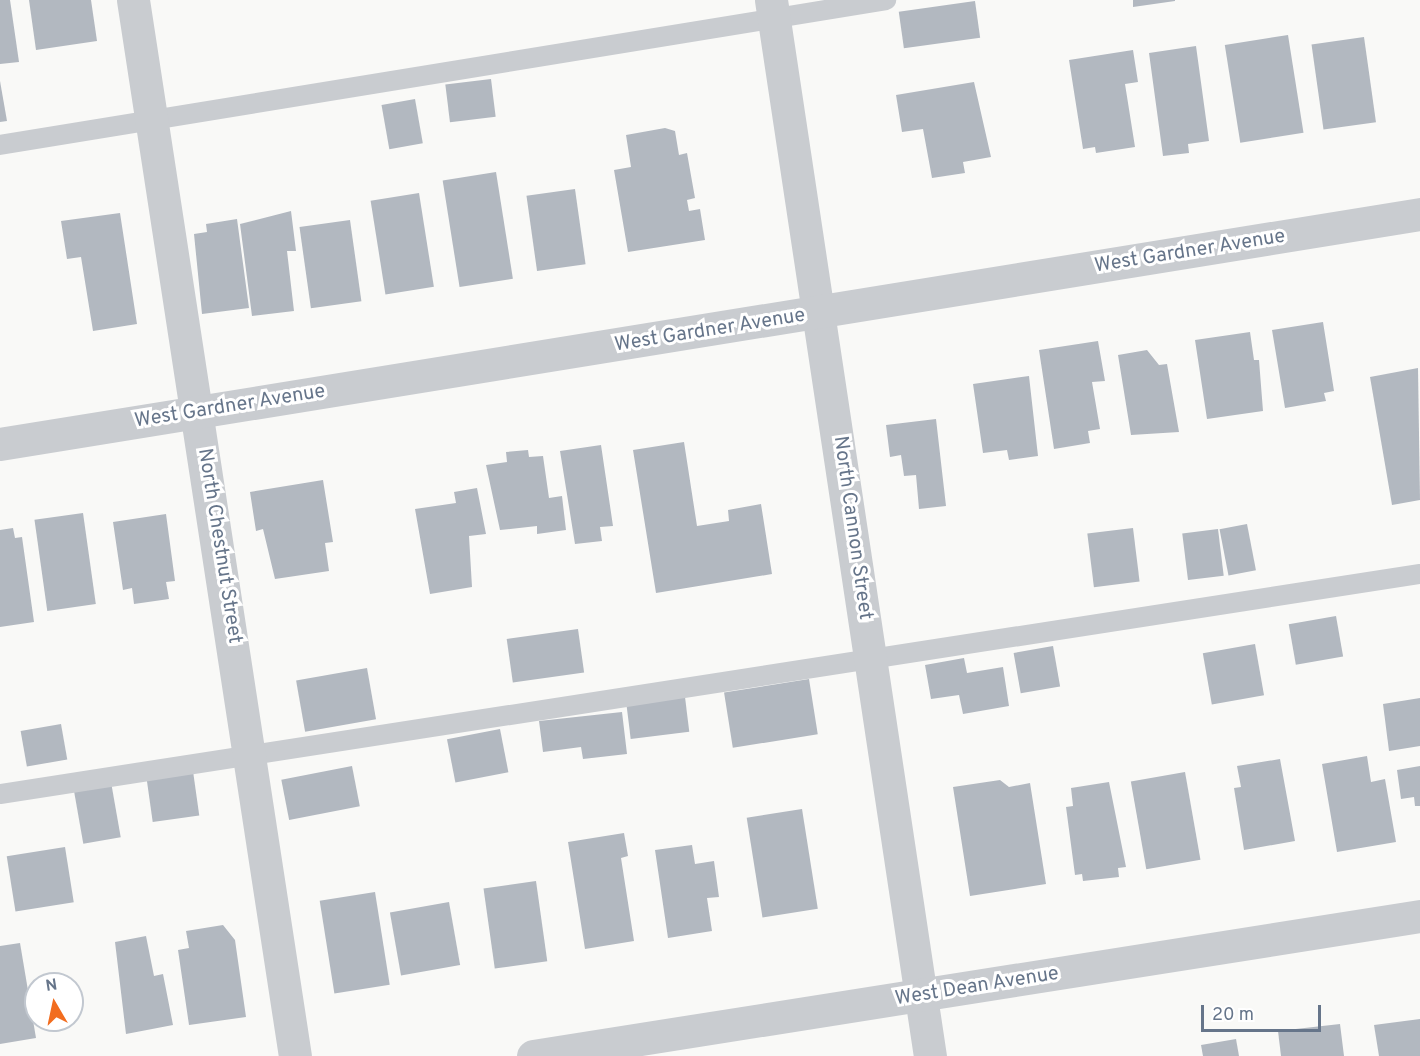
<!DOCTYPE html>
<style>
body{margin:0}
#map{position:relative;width:1420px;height:1056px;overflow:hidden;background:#f9f9f7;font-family:Overpass,sans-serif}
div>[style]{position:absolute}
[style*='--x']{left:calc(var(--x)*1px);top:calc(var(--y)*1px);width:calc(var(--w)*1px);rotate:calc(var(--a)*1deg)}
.building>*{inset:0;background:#b2b8c0;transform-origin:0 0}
.lane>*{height:20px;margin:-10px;padding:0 10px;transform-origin:10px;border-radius:10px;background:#c9ccd0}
.street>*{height:33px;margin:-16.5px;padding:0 16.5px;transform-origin:16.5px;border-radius:16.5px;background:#c9ccd0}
span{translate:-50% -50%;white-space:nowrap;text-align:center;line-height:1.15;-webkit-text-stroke:6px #fff;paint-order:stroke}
.street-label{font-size:20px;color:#66758a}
.north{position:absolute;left:24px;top:972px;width:60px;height:60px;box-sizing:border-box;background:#fff;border:2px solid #c2c8d0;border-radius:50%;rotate:351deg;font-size:16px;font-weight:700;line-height:24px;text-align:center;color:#66758a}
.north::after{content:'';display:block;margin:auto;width:21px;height:27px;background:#f26d1f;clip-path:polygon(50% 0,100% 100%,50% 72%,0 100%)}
.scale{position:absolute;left:1201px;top:1005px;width:120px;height:27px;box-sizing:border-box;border:3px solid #66758a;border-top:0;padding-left:8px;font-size:18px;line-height:21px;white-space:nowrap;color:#66758a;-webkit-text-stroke:4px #fff;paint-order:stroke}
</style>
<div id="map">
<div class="building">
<div style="clip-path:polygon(0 0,10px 0,19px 62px,0 64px)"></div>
<div style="clip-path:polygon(29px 0,91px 0,97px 41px,36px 50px)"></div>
<div style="clip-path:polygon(1133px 0,1175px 0,1175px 1px,1133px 7px)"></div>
<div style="left:975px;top:1px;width:37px;height:77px;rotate:82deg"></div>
<div style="left:1288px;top:35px;width:99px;height:64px;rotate:81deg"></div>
<div style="left:1364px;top:37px;width:86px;height:53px;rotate:82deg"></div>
<div style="clip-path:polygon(1196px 46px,1209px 141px,1188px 144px,1189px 153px,1163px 156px,1149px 53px)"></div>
<div style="clip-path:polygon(1133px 50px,1138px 82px,1125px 84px,1135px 147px,1096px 153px,1095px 147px,1083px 149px,1069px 60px)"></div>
<div style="left:491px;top:79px;width:38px;height:46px;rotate:83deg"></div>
<div style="clip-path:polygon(0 81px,7px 121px,0 122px)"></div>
<div style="clip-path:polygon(974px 82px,991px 157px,963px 162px,965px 173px,932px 178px,923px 129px,902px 132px,896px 95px)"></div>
<div style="left:415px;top:99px;width:45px;height:34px;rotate:80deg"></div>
<div style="clip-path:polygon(665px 128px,675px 131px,679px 155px,687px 153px,695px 198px,687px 200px,689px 211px,700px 209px,705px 240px,628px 252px,614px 170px,631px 167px,626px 135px)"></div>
<div style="left:496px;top:172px;width:108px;height:54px;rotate:81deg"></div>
<div style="left:575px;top:189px;width:76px;height:49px;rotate:82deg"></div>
<div style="left:419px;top:193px;width:95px;height:49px;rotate:81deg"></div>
<div style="clip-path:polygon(291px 211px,296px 251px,287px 251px,294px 311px,252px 316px,240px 224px)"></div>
<div style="clip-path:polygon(120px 213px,137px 324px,93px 331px,81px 257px,67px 259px,61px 221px)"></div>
<div style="clip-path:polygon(237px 219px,249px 308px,202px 314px,194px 234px,207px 232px,206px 224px)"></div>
<div style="left:350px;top:220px;width:82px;height:51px;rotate:82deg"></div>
<div style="clip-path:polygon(1323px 322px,1334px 391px,1324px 393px,1326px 401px,1285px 408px,1272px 330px)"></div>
<div style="clip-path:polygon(1250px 332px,1254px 360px,1259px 360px,1263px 411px,1207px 419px,1195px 340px)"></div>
<div style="clip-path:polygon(1098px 341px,1105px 381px,1092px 382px,1100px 429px,1088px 431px,1090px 443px,1054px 449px,1039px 350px)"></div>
<div style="clip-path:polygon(1147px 350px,1159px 365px,1167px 364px,1179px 432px,1131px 435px,1118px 355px)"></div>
<div style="clip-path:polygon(1418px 368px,1420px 500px,1392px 505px,1370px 377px)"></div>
<div style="clip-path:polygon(1029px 376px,1038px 456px,1009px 460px,1007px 450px,983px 453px,973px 384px)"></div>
<div style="clip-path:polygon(936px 419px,946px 506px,919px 509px,916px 475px,904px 476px,901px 455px,890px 457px,886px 425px)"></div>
<div style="clip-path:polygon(684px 442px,697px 526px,729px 521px,728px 510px,761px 504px,772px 574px,656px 593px,633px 450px)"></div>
<div style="clip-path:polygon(601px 445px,613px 526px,600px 527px,602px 541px,575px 544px,560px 451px)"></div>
<div style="clip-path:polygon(528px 450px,529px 457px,543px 456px,549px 498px,562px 496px,566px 530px,537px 534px,537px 526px,500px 530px,486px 465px,507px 462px,506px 452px)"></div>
<div style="clip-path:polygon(323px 480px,333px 542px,325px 543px,329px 571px,275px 579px,263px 529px,256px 531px,250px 492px)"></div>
<div style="clip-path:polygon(477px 488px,486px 534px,469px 536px,472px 587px,430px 594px,415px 509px,456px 503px,454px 492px)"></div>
<div style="left:83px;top:513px;width:92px;height:49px;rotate:82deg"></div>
<div style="clip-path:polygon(166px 514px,175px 581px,166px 582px,169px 599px,134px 604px,132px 588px,123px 590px,113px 522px)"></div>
<div style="left:1247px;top:524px;width:47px;height:28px;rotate:79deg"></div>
<div style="clip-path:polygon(13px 528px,15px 538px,22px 537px,34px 622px,0 627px,0 530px)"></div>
<div style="left:1133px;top:528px;width:54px;height:46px;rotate:83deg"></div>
<div style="left:1218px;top:529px;width:47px;height:36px;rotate:83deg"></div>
<div style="left:1336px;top:616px;width:41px;height:48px;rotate:80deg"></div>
<div style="left:578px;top:629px;width:44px;height:72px;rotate:82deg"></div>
<div style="left:1255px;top:644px;width:52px;height:53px;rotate:80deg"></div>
<div style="left:1053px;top:646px;width:41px;height:40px;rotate:80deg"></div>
<div style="clip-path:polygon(964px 658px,967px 673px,1003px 667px,1009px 706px,963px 714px,959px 695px,931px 699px,925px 665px)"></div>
<div style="left:367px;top:668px;width:52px;height:72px;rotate:80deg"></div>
<div style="left:809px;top:679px;width:56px;height:86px;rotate:81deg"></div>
<div style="left:685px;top:697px;width:35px;height:59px;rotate:83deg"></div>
<div style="clip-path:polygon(1420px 698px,1420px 746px,1389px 751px,1383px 704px)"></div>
<div style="clip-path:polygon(622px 712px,627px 754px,583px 759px,581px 747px,543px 752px,539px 721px)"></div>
<div style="left:61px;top:724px;width:36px;height:41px;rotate:80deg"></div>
<div style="left:500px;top:729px;width:44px;height:54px;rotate:79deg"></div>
<div style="clip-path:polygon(1367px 756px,1371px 782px,1385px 779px,1396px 842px,1337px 852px,1322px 764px)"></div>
<div style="clip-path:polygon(1280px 759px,1295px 841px,1244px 850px,1234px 788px,1241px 787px,1237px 766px)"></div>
<div style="left:352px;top:766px;width:41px;height:72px;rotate:79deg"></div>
<div style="clip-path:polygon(1420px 766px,1420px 806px,1415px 806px,1414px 797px,1401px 799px,1397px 770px)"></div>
<div style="left:193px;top:771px;width:45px;height:47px;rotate:82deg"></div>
<div style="left:1185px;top:772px;width:89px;height:55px;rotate:80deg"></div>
<div style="clip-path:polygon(1000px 780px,1009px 787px,1030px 783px,1046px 884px,970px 896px,953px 787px)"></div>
<div style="left:111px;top:782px;width:56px;height:38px;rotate:80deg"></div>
<div style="clip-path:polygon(1109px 782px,1126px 867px,1118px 868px,1119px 877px,1083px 881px,1082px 874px,1075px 875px,1066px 807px,1073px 806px,1071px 788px)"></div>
<div style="left:802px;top:809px;width:101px;height:56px;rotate:81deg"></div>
<div style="clip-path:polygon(624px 833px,628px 856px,621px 858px,634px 941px,585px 949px,568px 842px)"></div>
<div style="clip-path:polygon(692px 845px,695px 864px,714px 861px,719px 897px,707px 898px,712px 931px,668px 938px,655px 850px)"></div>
<div style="left:65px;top:847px;width:56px;height:59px;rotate:81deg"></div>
<div style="left:536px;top:881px;width:81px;height:53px;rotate:82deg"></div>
<div style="left:375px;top:892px;width:94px;height:56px;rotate:81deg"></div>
<div style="left:449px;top:902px;width:64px;height:60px;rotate:80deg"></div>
<div style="clip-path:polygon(223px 925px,235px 940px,246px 1017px,189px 1025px,178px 950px,189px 948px,186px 931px)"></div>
<div style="clip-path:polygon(146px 936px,154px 976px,163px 974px,173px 1025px,126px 1034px,115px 942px)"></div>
<div style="clip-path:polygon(20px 943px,36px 1038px,0 1044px,0 946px)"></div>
<div style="clip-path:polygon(1420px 1019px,1420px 1056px,1379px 1056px,1374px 1025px)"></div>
<div style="clip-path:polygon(1340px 1024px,1344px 1056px,1281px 1056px,1278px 1031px)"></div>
<div style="clip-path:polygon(1236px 1039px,1239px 1056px,1203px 1056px,1201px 1045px)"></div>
</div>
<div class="lane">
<div style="--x:0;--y:145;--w:898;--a:-9.29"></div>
<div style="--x:0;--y:794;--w:1437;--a:-8.81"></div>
</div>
<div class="street">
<div style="--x:133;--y:0;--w:1068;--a:81.28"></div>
<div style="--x:771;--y:0;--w:1068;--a:81.44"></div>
<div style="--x:0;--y:444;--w:1439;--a:-9.2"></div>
<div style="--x:533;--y:1056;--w:898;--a:-8.97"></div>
</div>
<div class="street-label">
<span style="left:1190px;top:252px;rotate:-9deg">West Gardner Avenue</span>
<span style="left:710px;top:331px;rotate:-9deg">West Gardner Avenue</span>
<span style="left:230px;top:407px;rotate:-9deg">West Gardner Avenue</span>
<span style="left:852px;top:528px;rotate:82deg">North Cannon Street</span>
<span style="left:219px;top:546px;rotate:81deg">North Chestnut Street</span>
<span style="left:977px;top:987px;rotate:-9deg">West Dean Avenue</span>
</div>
<div class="north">N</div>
<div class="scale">20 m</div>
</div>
